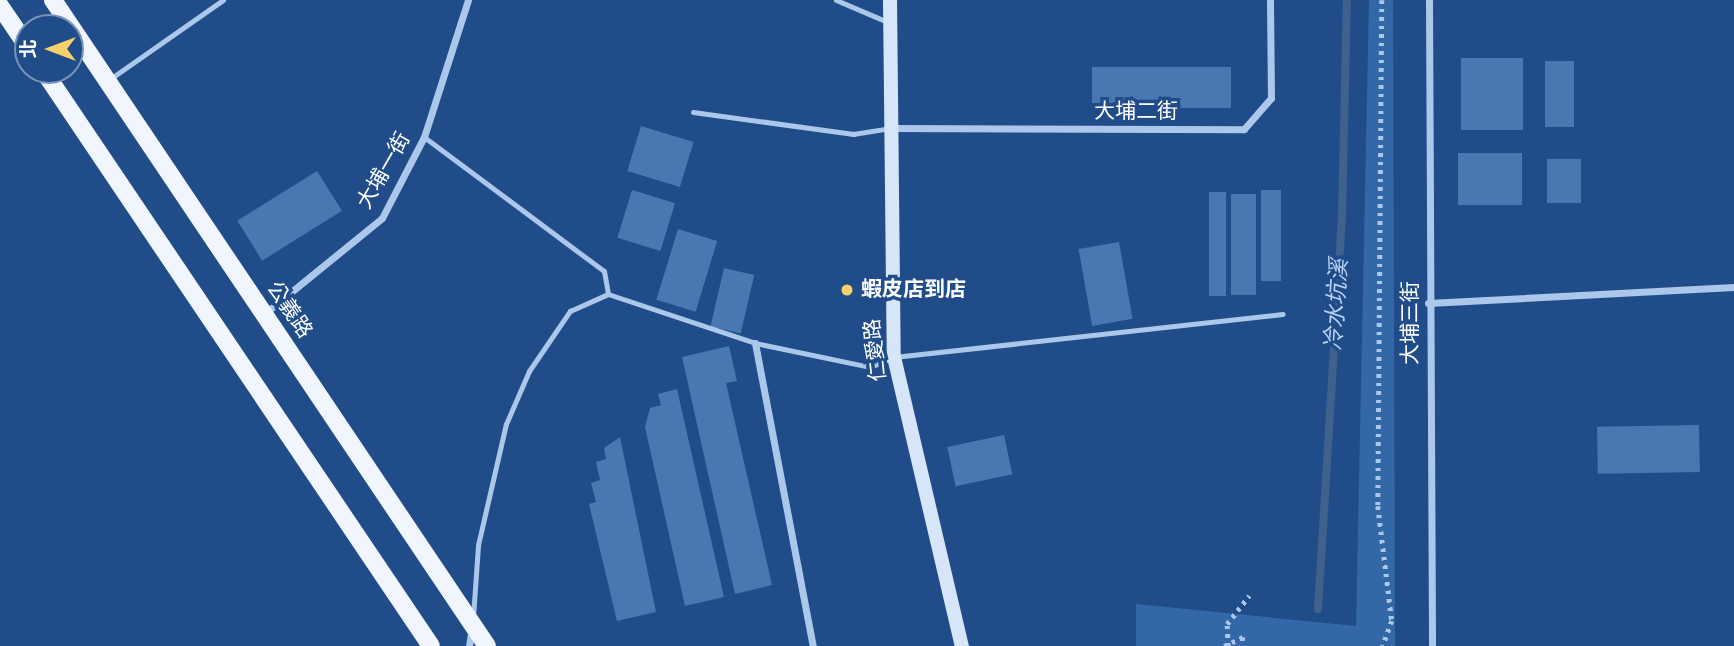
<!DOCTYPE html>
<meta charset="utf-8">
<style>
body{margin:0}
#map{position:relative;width:1734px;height:646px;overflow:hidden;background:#204d89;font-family:"Sofia Sans Condensed","Noto Sans TC",sans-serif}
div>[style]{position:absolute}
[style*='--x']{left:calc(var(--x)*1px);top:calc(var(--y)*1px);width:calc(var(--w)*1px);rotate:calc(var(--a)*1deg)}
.green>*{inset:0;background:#3367a7}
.stream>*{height:8px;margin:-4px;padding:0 4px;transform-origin:4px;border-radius:4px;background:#40618c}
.building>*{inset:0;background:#4877b2;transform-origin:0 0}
.path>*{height:4.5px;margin-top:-2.25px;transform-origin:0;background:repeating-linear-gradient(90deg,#abc8eb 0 3.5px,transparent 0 8.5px)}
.lane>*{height:5px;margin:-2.5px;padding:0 2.5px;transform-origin:2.5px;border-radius:2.5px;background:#abc8eb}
.street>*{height:7px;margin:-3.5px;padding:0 3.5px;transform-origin:3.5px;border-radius:3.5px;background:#abc8eb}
.secondary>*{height:14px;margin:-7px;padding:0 7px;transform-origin:7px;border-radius:7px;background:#d7e5f8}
.primary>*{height:18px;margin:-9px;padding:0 9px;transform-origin:9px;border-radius:9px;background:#f0f5fe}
.dots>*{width:19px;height:19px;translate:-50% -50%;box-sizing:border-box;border:4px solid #204d89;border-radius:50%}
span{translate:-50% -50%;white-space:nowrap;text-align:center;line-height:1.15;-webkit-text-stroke:7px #204d89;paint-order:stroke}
.street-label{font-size:21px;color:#fff}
.poi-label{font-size:21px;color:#fff;font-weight:700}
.left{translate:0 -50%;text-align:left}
.water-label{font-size:23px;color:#b7d2f2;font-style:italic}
.north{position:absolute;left:14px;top:14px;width:70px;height:70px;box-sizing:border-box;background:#204d89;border:2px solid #7994b8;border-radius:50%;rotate:270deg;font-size:19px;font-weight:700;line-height:28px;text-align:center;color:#fff}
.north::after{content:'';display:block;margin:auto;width:24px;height:32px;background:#f8d06c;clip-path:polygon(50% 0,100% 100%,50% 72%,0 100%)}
</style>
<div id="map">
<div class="green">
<div style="clip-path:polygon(1369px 0,1393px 0,1395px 646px,1136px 646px,1136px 604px,1356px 626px)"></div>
</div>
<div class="stream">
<div style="--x:1318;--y:609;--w:394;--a:-86.5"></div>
<div style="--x:1342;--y:216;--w:216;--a:-88.7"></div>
</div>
<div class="building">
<div style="left:1461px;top:58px;width:62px;height:72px"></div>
<div style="left:1545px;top:61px;width:29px;height:66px"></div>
<div style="left:1092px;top:67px;width:139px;height:41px"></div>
<div style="left:641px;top:126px;width:55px;height:47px;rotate:17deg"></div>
<div style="left:1522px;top:153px;width:52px;height:64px;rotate:90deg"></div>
<div style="left:1547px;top:159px;width:34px;height:44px"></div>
<div style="left:317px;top:171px;width:47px;height:94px;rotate:58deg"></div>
<div style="left:632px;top:190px;width:45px;height:50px;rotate:17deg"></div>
<div style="left:1261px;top:190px;width:20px;height:91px"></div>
<div style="left:1209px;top:192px;width:17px;height:104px"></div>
<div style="left:1231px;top:194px;width:25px;height:101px"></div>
<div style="left:678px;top:229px;width:41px;height:74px;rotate:17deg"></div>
<div style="left:1119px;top:242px;width:78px;height:41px;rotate:80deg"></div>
<div style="left:724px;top:268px;width:31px;height:60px;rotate:13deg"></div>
<div style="clip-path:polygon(729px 346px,737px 381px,726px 383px,772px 585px,735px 594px,682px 357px)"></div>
<div style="clip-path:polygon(677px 389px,724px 597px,685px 606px,645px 427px,650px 408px,661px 405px,658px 394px)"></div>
<div style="left:1699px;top:425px;width:47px;height:102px;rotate:89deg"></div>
<div style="left:1004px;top:435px;width:40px;height:58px;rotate:78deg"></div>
<div style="clip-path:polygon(620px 437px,656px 612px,617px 621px,589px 504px,596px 502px,591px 483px,600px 480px,596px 462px,606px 459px,604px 448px)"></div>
</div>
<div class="path">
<div style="--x:1382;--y:0;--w:506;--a:90.45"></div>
<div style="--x:1378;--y:506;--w:116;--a:83.1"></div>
<div style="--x:1392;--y:621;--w:27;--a:110"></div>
<div style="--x:1224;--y:646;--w:21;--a:-25"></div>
<div style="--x:1243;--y:637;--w:9;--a:96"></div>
<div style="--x:1228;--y:646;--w:22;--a:-93"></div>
<div style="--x:1227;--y:624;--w:36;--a:-52"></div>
</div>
<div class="lane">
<div style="--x:836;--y:0;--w:59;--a:23.1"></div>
<div style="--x:110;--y:79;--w:138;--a:-35"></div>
<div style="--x:693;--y:112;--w:162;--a:7.8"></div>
<div style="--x:853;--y:134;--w:36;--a:-9"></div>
<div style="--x:424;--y:137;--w:224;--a:36.7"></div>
<div style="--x:604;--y:271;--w:23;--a:80"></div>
<div style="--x:608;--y:294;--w:155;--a:18.4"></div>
<div style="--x:755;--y:343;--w:117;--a:11.8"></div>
<div style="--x:870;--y:367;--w:26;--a:-23"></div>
<div style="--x:894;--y:357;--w:391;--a:-6.3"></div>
<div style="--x:473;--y:617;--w:72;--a:-86"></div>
<div style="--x:478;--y:545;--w:124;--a:-77"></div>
<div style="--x:506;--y:424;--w:58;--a:-66.5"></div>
<div style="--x:529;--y:371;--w:73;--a:-55.7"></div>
<div style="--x:570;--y:311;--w:42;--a:-24.1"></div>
</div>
<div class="street">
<div style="--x:1429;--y:0;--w:646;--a:89.73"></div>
<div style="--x:890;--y:128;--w:354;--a:0.2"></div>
<div style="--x:1244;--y:129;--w:41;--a:-48.9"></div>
<div style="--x:1271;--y:98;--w:98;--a:-90.6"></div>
<div style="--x:1428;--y:303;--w:306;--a:-3"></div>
<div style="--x:264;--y:314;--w:152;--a:-39.1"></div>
<div style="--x:382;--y:218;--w:91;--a:-62.6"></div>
<div style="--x:424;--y:137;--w:144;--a:-72.2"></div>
<div style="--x:755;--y:343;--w:309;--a:79.2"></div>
<div style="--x:469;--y:646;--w:18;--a:-81"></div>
</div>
<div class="secondary">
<div style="--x:890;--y:0;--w:357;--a:89.4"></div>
<div style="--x:894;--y:357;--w:297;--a:76.8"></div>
</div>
<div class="primary">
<div style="--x:53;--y:0;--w:778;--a:56.11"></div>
<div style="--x:0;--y:6;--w:50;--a:55.7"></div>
<div style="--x:43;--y:70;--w:694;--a:56.04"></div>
</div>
<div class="dots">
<div style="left:847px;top:290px;background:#f8d06c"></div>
</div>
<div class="street-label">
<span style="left:1136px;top:112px">大埔二街</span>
<span style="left:384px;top:171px;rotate:-60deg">大埔一街</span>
<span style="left:289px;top:310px;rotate:56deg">公義路</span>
<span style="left:1411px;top:323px;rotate:-90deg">大埔三街</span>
<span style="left:876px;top:350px;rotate:-96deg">仁愛路</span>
</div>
<div class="poi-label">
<span class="left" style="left:861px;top:290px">蝦皮店到店</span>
</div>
<div class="water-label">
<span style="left:1337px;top:305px;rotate:-86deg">冷水坑溪</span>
</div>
<div class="north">北</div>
</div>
